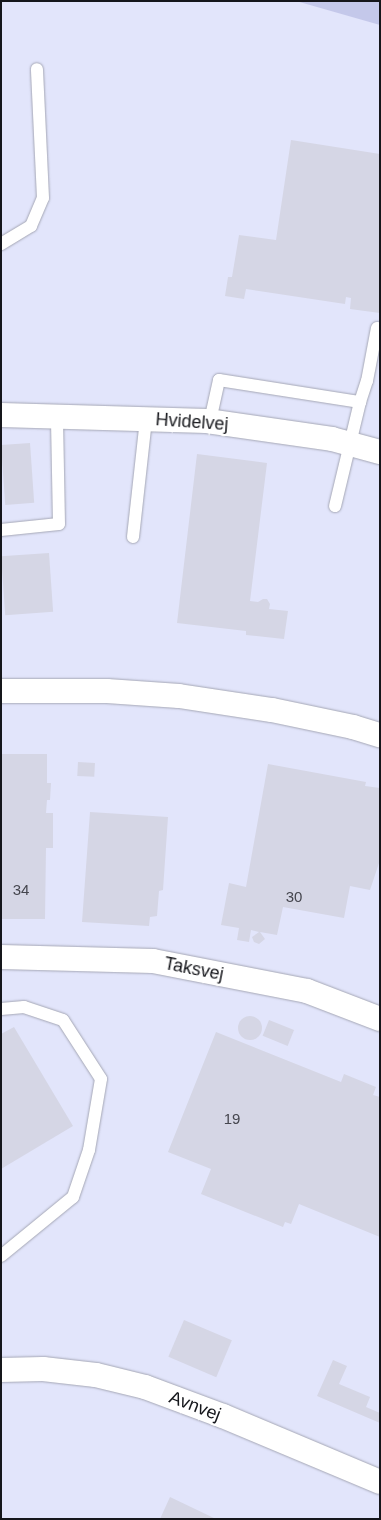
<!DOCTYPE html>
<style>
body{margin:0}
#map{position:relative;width:381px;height:1520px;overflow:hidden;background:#f2f3ff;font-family:Arial,sans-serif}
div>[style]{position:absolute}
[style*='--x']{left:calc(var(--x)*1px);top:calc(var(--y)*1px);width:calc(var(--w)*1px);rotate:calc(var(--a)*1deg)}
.built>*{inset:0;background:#e2e5fb;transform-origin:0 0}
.green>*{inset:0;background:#c4c8ea}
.building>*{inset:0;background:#d5d6e5;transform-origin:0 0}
.round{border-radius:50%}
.roads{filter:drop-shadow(0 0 1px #a5a7b5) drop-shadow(0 0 1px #a5a7b5)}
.lane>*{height:12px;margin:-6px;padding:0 6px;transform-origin:6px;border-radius:6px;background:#fff}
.street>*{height:24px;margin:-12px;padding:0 12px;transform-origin:12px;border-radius:12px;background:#fff}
span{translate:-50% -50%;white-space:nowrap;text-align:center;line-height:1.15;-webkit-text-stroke:4.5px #fff;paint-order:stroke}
.number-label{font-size:15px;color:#45464e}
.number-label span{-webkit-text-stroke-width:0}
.street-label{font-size:18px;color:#15161b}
.frame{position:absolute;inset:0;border:2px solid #15161b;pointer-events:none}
</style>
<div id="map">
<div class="built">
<div style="left:1px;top:1px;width:379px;height:1518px"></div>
</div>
<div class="green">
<div style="clip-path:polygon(296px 1px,380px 1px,380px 25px)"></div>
</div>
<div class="building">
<div style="clip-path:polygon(291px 140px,380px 154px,380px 313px,350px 309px,351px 298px,346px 297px,345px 304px,246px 289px,244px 299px,225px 296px,228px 277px,232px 277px,239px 235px,276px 240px)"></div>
<div style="left:30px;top:443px;width:60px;height:29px;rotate:86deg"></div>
<div style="clip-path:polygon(197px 454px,267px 463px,250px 601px,258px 602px,263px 599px,267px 599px,270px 604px,269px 609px,288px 611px,284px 639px,246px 635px,246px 631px,177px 623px)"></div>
<div style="left:49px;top:553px;width:59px;height:48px;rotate:86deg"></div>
<div style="clip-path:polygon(1px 754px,47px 754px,47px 783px,51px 783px,50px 800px,47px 800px,46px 813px,53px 813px,53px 848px,46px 848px,45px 919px,1px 919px)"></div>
<div style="left:78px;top:762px;width:17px;height:14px;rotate:3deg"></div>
<div style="clip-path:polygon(268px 764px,366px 782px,365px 786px,380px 788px,380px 860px,370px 890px,350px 886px,344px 918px,283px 907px,277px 935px,260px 932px,265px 939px,259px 944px,254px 942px,252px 937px,259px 932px,251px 930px,249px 942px,237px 940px,239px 928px,221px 925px,229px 883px,246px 887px)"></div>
<div style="clip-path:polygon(90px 812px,168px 817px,163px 890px,159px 891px,157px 916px,150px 917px,149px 926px,82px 922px)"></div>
<div class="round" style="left:238px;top:1016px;width:24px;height:24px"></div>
<div style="left:269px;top:1020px;width:27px;height:17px;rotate:22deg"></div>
<div style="clip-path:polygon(14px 1027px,73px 1126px,1px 1169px,1px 1034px)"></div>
<div style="clip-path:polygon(216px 1032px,341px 1082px,344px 1074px,376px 1087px,373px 1095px,380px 1097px,380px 1237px,299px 1204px,291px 1224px,285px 1222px,283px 1227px,201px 1194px,211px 1169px,168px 1152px)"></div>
<div style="left:184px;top:1320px;width:52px;height:40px;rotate:23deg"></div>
<div style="clip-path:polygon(333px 1360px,347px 1366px,339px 1384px,370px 1397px,366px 1407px,380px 1413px,380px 1423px,317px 1396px)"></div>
<div style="clip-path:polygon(170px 1497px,216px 1519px,160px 1519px)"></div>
</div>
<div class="roads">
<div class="lane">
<div style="--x:1;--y:244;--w:35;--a:-31"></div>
<div style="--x:31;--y:226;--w:30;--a:-67"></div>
<div style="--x:43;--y:198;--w:129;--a:-92.7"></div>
<div style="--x:360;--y:402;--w:22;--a:-72"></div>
<div style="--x:367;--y:381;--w:54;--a:-79.3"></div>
<div style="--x:210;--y:421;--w:42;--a:-77.6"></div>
<div style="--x:219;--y:380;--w:143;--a:8.9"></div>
<div style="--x:360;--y:402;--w:107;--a:103.5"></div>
<div style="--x:1;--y:530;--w:58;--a:-5.9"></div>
<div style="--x:59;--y:524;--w:107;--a:-91.1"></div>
<div style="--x:133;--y:537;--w:119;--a:-83.7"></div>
<div style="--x:1;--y:1009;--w:23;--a:-5"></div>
<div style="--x:24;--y:1007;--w:41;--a:18.4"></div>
<div style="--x:63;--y:1020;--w:70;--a:57.2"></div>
<div style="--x:101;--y:1079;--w:72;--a:99.6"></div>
<div style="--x:89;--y:1150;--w:50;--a:108.8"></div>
<div style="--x:73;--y:1197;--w:93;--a:140.7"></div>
</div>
<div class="street">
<div style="--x:1;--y:415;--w:206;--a:1.7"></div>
<div style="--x:207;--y:421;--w:126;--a:8.2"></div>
<div style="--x:332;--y:439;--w:50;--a:15.2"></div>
<div style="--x:1;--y:691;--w:106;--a:0"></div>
<div style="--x:107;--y:691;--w:72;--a:4"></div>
<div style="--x:179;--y:696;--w:94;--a:8.6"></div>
<div style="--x:272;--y:710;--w:83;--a:11.9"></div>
<div style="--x:353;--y:727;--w:28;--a:17"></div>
<div style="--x:1;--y:957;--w:152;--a:1.5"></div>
<div style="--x:153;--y:961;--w:157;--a:11"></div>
<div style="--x:307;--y:991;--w:78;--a:21"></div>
<div style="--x:1;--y:1370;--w:42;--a:-1.4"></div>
<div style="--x:43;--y:1369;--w:53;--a:6.5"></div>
<div style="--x:96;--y:1375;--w:50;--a:13.8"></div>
<div style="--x:145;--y:1387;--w:83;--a:20.4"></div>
<div style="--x:223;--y:1416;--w:170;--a:22.8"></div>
</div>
</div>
<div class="number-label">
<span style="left:21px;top:890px">34</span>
<span style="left:294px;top:897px">30</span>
<span style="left:232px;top:1119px">19</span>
</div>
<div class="street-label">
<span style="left:192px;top:422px;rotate:4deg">Hvidelvej</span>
<span style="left:194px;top:969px;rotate:11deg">Taksvej</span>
<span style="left:195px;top:1406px;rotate:21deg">Avnvej</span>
</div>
<div class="frame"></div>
</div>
